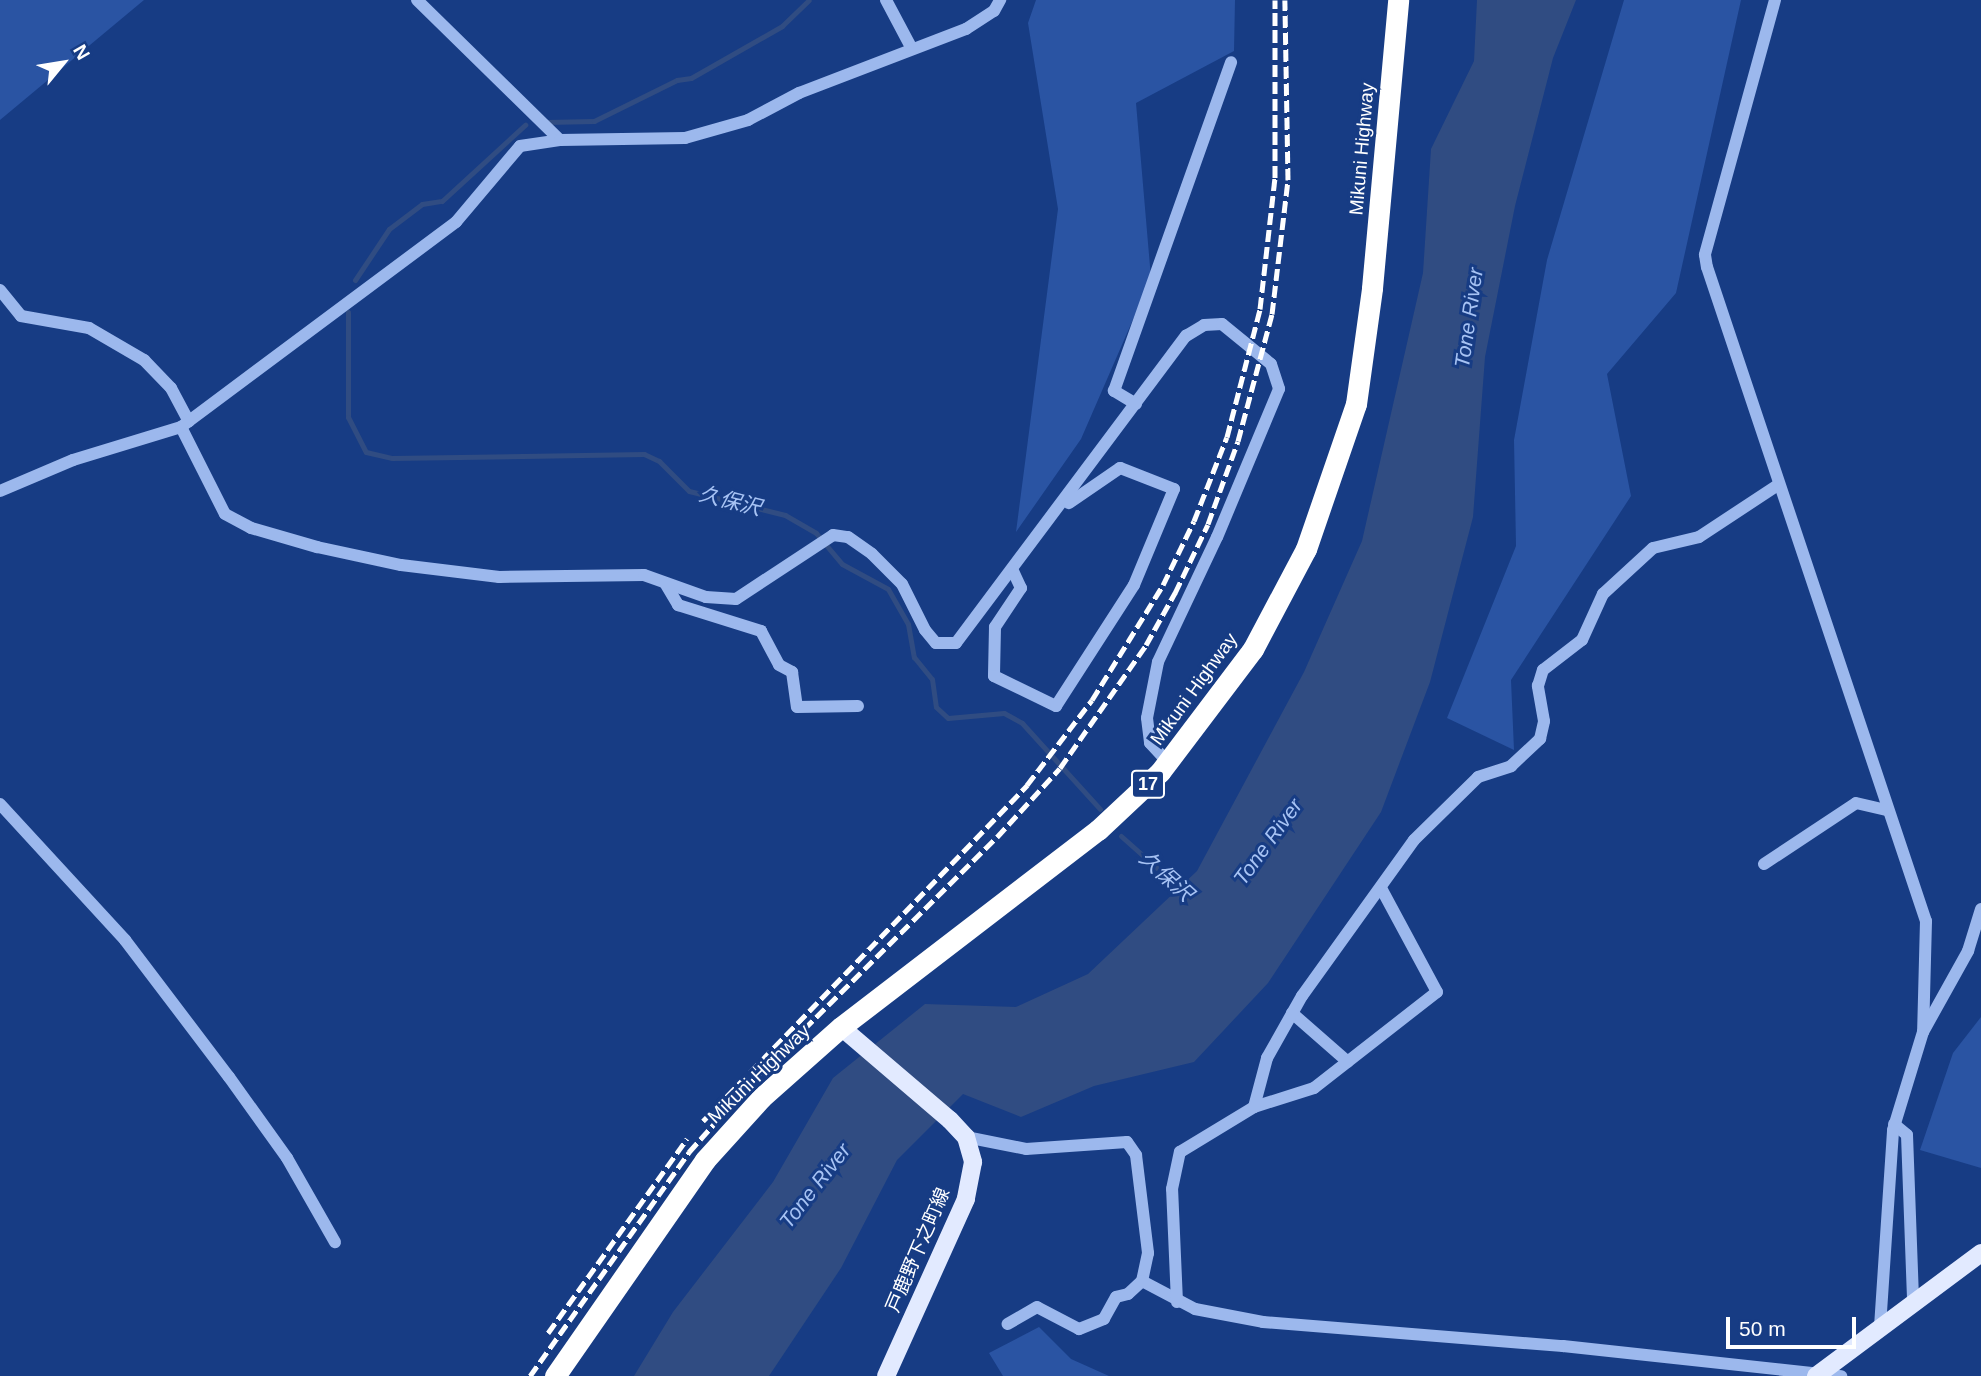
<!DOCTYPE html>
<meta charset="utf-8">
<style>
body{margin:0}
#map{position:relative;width:1981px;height:1376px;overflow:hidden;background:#173c84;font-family:Arial,"Noto Sans JP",sans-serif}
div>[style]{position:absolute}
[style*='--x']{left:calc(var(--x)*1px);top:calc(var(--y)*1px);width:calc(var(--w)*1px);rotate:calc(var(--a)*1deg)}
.green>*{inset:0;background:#2a54a3}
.water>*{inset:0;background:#304c82}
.stream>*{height:5px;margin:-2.5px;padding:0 2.5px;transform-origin:2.5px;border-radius:2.5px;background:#304c82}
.minor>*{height:12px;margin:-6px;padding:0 6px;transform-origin:6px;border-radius:6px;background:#9cb8ed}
.major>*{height:18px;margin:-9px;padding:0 9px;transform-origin:9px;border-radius:9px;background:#e2eaff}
.highway>*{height:21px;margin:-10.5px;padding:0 10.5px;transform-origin:10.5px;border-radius:10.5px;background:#fff}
.rail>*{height:5px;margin-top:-2.5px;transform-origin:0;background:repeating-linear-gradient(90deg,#fff 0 12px,transparent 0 17px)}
span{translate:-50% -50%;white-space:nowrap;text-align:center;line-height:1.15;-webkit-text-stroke:6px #173c84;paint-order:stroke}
.shield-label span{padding:2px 5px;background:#173c84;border:2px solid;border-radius:5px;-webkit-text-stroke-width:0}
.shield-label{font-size:18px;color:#fff;font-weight:700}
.street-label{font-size:19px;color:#fff}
.water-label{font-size:21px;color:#a7c3f4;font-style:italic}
.north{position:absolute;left:28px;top:28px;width:70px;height:70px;-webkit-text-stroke:5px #173c84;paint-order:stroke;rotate:60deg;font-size:19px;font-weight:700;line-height:28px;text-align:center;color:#fff}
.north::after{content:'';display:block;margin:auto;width:24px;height:32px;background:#fff;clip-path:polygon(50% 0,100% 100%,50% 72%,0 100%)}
.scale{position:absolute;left:1726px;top:1317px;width:130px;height:32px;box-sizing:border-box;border:4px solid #fff;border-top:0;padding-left:9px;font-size:21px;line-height:24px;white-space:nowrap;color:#fff;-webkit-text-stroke:5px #173c84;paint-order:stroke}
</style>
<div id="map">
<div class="green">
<div style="clip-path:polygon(0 0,144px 0,0 120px)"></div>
<div style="clip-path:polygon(1036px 0,1235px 0,1234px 51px,1136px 103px,1151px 278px,1081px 439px,1016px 532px,1058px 209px,1028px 23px)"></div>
<div style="clip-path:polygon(1624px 0,1741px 0,1676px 293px,1607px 374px,1631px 496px,1511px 680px,1514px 750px,1447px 718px,1516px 546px,1514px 440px,1547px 260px)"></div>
<div style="clip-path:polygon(1981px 1017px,1981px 1168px,1920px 1150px,1953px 1053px)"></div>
<div style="clip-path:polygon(1039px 1327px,1071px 1359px,1109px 1376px,1003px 1376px,989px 1353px)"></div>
</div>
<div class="water">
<div style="clip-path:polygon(1477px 0,1576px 0,1553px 58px,1515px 206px,1485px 357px,1473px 517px,1430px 682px,1381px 812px,1268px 983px,1194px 1062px,1094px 1086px,1021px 1117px,963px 1094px,897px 1160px,841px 1268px,769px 1376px,634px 1376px,673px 1312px,773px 1182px,833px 1078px,925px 1004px,1016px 1007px,1088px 974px,1197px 871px,1304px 672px,1362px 541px,1423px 273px,1431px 149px,1474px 61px)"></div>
</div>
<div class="stream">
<div style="--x:546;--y:122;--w:48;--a:-1.2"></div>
<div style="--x:594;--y:121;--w:93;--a:-26.3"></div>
<div style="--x:677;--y:80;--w:14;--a:-8"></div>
<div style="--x:691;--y:78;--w:105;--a:-29.7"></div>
<div style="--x:782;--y:26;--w:37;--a:-44"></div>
<div style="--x:355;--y:280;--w:61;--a:-56.3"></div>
<div style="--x:389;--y:229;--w:41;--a:-37.1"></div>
<div style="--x:422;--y:204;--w:20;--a:-9"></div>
<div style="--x:442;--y:201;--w:113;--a:-42.5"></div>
<div style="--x:348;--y:312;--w:105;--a:90"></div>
<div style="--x:348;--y:417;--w:39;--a:63"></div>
<div style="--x:366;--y:452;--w:27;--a:13"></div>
<div style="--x:392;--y:458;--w:252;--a:-0.9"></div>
<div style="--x:644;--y:454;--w:17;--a:25"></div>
<div style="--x:659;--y:461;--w:42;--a:45"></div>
<div style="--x:689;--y:491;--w:99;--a:14"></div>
<div style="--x:785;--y:515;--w:36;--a:30"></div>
<div style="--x:816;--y:533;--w:40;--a:50"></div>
<div style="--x:842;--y:564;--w:52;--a:28.5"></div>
<div style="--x:888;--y:589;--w:40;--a:60.3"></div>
<div style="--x:908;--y:624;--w:34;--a:80"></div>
<div style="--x:914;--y:657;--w:28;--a:51"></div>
<div style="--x:932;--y:679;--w:28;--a:82"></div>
<div style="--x:936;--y:707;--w:16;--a:43"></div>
<div style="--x:948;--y:718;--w:56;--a:-5.1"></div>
<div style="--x:1004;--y:713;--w:21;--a:29"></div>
<div style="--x:1022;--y:723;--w:116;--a:47.8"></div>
<div style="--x:1121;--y:836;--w:84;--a:41.6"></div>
</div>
<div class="minor">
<div style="--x:417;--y:0;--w:200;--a:44.4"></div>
<div style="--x:886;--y:0;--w:55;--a:62"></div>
<div style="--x:1775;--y:0;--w:264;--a:105.4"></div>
<div style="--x:1705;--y:255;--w:12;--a:81"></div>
<div style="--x:1707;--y:267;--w:690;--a:71.49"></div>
<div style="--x:1926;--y:921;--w:111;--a:91.5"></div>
<div style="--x:0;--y:290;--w:33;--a:51"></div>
<div style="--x:21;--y:316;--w:69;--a:10"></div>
<div style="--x:89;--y:328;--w:64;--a:30.2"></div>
<div style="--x:144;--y:360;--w:39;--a:46"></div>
<div style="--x:171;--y:388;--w:38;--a:62"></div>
<div style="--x:1136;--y:404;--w:26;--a:-149"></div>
<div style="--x:1114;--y:391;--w:349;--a:-70.4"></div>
<div style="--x:181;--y:427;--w:97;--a:63.2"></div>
<div style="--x:225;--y:514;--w:30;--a:28"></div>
<div style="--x:251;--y:528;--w:69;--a:16.1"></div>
<div style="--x:317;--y:547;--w:86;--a:12.1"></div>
<div style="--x:401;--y:565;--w:99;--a:7"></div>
<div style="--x:499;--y:577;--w:145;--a:-0.8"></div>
<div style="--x:644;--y:575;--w:66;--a:19.5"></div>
<div style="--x:706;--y:597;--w:30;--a:4"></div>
<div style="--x:736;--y:599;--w:116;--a:-33.4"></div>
<div style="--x:833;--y:535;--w:15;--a:8"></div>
<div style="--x:848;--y:537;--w:29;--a:35"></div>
<div style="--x:872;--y:554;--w:42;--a:45"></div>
<div style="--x:902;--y:584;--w:51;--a:63.4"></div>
<div style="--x:925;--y:630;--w:17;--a:50"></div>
<div style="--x:936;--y:643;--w:20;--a:0"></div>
<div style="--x:956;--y:643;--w:384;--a:-53.2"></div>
<div style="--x:1186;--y:336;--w:21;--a:-31"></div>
<div style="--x:1204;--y:325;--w:18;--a:-3"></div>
<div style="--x:1222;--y:324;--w:63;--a:39.2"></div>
<div style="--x:1271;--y:364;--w:26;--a:72"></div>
<div style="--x:1279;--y:389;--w:160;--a:112.7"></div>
<div style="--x:1217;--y:537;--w:138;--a:115.3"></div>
<div style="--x:1158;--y:662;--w:57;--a:101.1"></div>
<div style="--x:1147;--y:718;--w:25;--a:83"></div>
<div style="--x:1150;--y:743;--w:26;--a:47"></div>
<div style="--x:0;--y:491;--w:79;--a:-23"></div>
<div style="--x:73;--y:460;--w:113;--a:-17"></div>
<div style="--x:181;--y:427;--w:343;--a:-36.7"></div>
<div style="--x:456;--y:222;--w:99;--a:-49.9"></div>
<div style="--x:520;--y:146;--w:40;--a:-8.5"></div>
<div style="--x:560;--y:140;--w:125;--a:-0.9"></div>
<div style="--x:685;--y:138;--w:66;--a:-15.9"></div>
<div style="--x:748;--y:120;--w:58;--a:-27.9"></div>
<div style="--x:799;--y:93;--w:179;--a:-21"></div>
<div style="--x:966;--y:29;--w:33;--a:-33"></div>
<div style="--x:994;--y:11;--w:13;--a:-61"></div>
<div style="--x:1013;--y:571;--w:19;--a:65"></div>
<div style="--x:1021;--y:588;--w:47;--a:123.7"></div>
<div style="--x:995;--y:627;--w:49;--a:91.2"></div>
<div style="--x:994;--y:676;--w:69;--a:25.8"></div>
<div style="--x:1056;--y:706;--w:144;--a:-57.2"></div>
<div style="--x:1134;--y:585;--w:104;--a:-67.4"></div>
<div style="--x:1174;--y:489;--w:58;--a:-158.7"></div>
<div style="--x:1120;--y:468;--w:62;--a:145.5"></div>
<div style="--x:665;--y:583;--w:26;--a:59"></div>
<div style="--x:678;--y:605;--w:87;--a:17.4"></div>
<div style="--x:761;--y:631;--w:38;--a:62"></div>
<div style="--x:779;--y:665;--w:15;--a:28"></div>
<div style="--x:792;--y:672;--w:35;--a:82"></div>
<div style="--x:797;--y:707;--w:61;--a:-0.9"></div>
<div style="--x:0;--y:804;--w:185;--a:47.4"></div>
<div style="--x:125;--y:940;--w:172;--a:52.8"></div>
<div style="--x:229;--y:1077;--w:100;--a:54.4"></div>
<div style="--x:287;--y:1158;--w:97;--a:60.3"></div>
<div style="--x:1764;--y:864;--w:110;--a:-33.5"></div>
<div style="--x:1856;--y:803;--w:31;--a:13"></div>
<div style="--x:1292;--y:1013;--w:74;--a:41.2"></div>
<div style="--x:1254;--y:1107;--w:63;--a:-17.6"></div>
<div style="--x:1314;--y:1088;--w:156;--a:-38"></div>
<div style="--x:1437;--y:992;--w:116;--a:-118.3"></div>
<div style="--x:1894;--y:1124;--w:17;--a:40"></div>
<div style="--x:1907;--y:1135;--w:166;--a:87.9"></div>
<div style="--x:966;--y:1137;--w:61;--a:11.3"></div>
<div style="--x:1026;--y:1149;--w:101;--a:-4"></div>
<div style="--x:1127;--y:1142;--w:16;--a:55"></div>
<div style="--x:1136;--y:1155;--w:99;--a:83"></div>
<div style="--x:1148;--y:1253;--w:29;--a:102"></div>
<div style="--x:1142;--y:1281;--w:19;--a:137"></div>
<div style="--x:1128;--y:1294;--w:12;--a:166"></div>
<div style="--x:1116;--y:1297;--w:25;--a:119"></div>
<div style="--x:1104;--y:1319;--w:27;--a:158"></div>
<div style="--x:1079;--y:1329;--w:47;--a:-152.4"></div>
<div style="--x:1037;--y:1307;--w:34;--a:150"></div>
<div style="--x:1142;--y:1281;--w:60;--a:27.8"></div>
<div style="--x:1195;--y:1309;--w:69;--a:10.8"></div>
<div style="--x:1263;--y:1322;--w:301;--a:4.6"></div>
<div style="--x:1563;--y:1346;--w:280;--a:6.2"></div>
<div style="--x:1177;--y:1302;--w:113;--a:-92.5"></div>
<div style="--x:1172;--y:1189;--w:38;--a:-78"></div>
<div style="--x:1180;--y:1152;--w:87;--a:-31.3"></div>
<div style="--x:1254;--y:1107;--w:51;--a:-75.1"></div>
<div style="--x:1267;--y:1058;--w:71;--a:-60.6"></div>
<div style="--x:1302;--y:996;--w:192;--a:-54.3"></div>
<div style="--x:1414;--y:840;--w:90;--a:-44.5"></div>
<div style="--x:1478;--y:777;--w:35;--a:-18"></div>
<div style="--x:1511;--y:766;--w:40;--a:-43"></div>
<div style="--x:1540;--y:739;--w:18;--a:-77"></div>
<div style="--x:1544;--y:721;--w:36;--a:-100"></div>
<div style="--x:1538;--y:686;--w:17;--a:-73"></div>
<div style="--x:1543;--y:670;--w:49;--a:-37.6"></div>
<div style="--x:1582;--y:640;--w:51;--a:-65.5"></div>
<div style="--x:1603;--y:594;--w:68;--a:-42.6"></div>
<div style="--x:1653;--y:548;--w:47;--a:-13.4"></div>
<div style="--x:1699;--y:537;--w:95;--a:-33.4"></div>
<div style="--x:1880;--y:1327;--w:197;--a:-86.2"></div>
<div style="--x:1893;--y:1130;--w:102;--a:-73"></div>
<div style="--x:1923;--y:1032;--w:93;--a:-60.9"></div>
<div style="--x:1968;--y:951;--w:44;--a:-72.8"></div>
</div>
<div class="major">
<div style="--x:841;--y:1027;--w:143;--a:40.5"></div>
<div style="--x:950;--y:1120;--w:23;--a:47"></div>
<div style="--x:966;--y:1137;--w:26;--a:74"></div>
<div style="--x:973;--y:1162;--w:38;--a:101"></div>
<div style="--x:966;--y:1199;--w:194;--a:114.3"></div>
<div style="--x:1816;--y:1376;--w:206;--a:-36.7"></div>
</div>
<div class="highway">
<div style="--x:555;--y:1376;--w:263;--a:-55.2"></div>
<div style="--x:705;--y:1160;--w:84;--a:-47.9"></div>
<div style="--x:761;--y:1098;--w:107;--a:-41.6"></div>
<div style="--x:841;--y:1027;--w:324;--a:-37.5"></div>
<div style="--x:1098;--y:830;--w:85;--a:-43.1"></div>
<div style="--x:1160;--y:772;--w:154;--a:-52.9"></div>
<div style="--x:1253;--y:649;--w:113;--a:-62.1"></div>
<div style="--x:1306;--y:549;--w:153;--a:-71"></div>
<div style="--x:1356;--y:404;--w:117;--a:-82.1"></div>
<div style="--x:1372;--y:288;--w:289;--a:-84.8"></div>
</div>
<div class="rail">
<div style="--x:703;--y:1121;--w:467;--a:-46"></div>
<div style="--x:1027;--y:785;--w:107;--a:-52.6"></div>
<div style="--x:1092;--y:700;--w:135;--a:-58.3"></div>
<div style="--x:1163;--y:585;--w:71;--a:-64.2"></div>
<div style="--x:1194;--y:521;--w:90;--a:-68.6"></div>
<div style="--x:1227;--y:437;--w:132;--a:-75.5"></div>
<div style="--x:1260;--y:309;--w:132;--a:-83.5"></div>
<div style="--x:1275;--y:178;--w:178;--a:-90"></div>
<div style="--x:548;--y:1333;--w:239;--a:-54.4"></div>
<div style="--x:530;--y:1376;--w:275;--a:-54.6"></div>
<div style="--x:689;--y:1152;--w:101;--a:-48.2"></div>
<div style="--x:756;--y:1077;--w:340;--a:-44.9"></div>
<div style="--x:997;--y:837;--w:93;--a:-47.6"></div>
<div style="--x:1060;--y:768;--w:150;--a:-55"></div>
<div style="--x:1146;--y:645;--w:60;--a:-60.9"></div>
<div style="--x:1175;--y:593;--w:76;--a:-64.4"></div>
<div style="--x:1208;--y:524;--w:88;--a:-70.1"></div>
<div style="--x:1238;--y:441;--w:131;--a:-75"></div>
<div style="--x:1272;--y:314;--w:135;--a:-83.2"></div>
<div style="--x:1288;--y:180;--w:180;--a:-91"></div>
</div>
<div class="shield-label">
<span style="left:1148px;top:784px">17</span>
</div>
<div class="street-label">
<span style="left:1362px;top:149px;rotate:-85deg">Mikuni Highway</span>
<span style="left:1194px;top:689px;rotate:-54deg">Mikuni Highway</span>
<span style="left:759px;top:1074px;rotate:-44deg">Mikuni Highway</span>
<span style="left:918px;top:1250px;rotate:-67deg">戸鹿野下之町線</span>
</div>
<div class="water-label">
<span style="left:1469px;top:318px;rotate:-82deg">Tone River</span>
<span style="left:730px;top:501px;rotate:14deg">久保沢</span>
<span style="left:1268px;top:842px;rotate:-54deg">Tone River</span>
<span style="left:1166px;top:876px;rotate:42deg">久保沢</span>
<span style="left:815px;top:1186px;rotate:-52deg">Tone River</span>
</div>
<div class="north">N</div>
<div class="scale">50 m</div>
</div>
